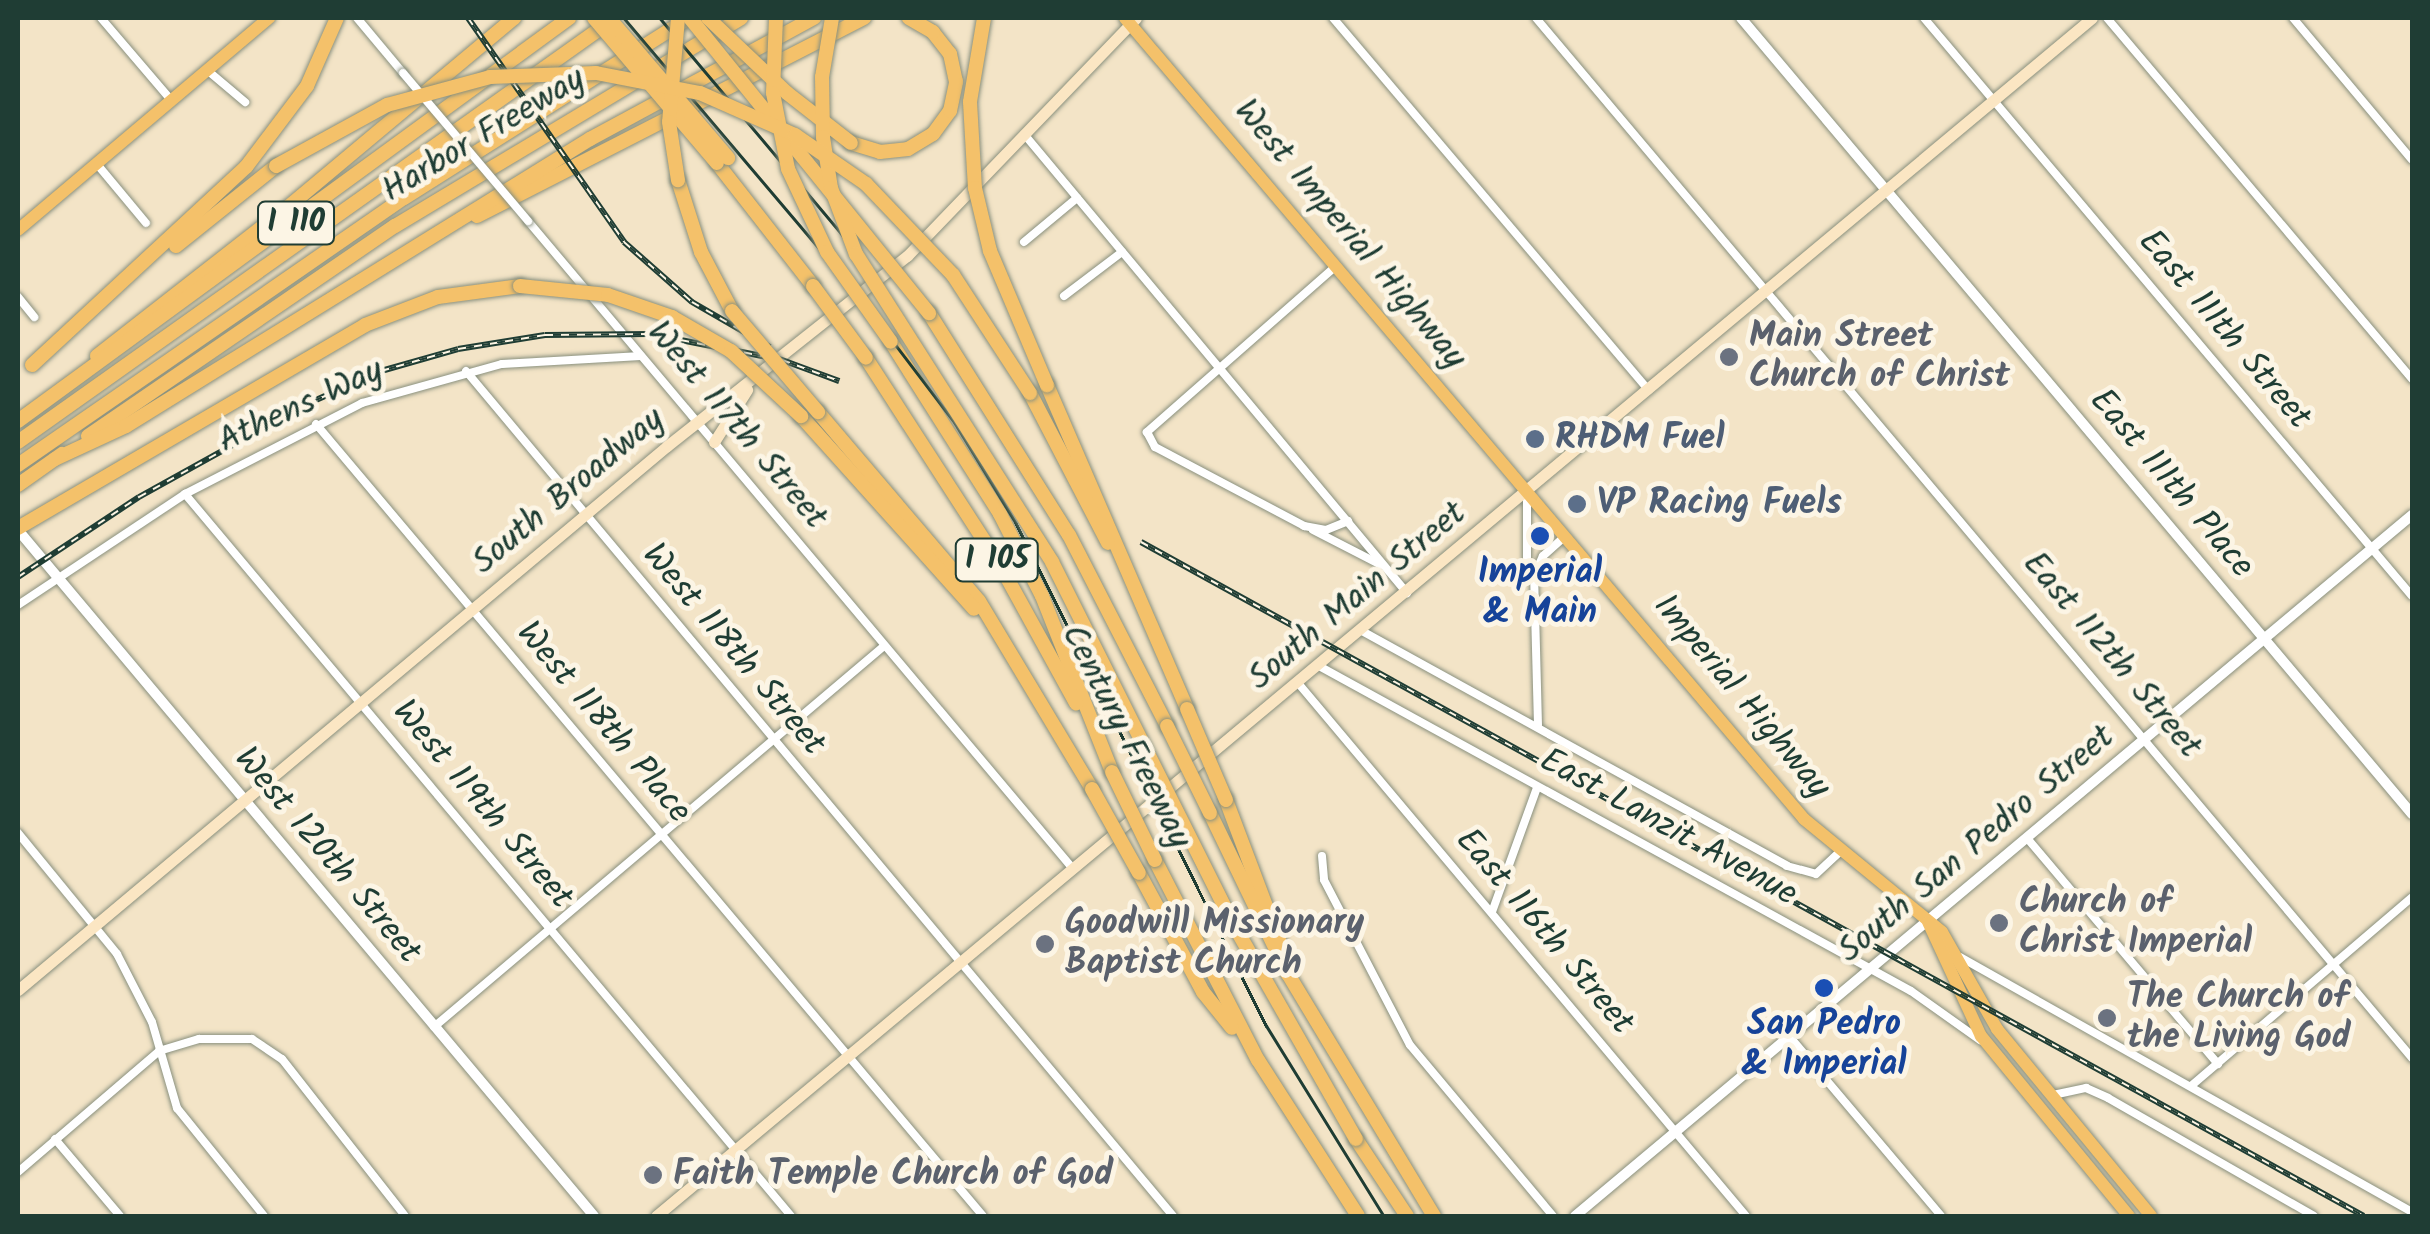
<!DOCTYPE html>
<style>
body{margin:0}
#map{position:relative;width:2430px;height:1234px;overflow:hidden;background:#f3e4c7;font-family:Kalam,sans-serif}
div>[style]{position:absolute}
[style*='--x']{left:calc(var(--x)*1px);top:calc(var(--y)*1px);width:calc(var(--w)*1px);rotate:calc(var(--a)*1deg)}
.roads{filter:drop-shadow(0 0 2px #89907e) drop-shadow(0 0 2px #89907e)}
.minor>*{height:8px;margin:-4px;padding:0 4px;transform-origin:4px;border-radius:4px;background:#fff}
.tertiary>*{height:10px;margin:-5px;padding:0 5px;transform-origin:5px;border-radius:5px;background:#fff}
.secondary>*{height:11px;margin:-5.5px;padding:0 5.5px;transform-origin:5.5px;border-radius:5.5px;background:#fbe6c3}
.primary>*{height:12px;margin:-6px;padding:0 6px;transform-origin:6px;border-radius:6px;background:#f4c16a}
.motorway>*{height:14px;margin:-7px;padding:0 7px;transform-origin:7px;border-radius:7px;background:#f4c16a}
.tram>*{height:2.5px;margin:-1.25px;padding:0 1.25px;transform-origin:1.25px;border-radius:1.25px;background:#1f3d34}
.rail>*{height:6px;margin-top:-3px;transform-origin:0;background:repeating-linear-gradient(90deg,#fcf5e5 0 8px,#1f3d34 0 16px);box-sizing:border-box;border-block:2px solid #1f3d34}
.bridges{filter:drop-shadow(0 0 2px #89907e) drop-shadow(0 0 2px #89907e)}
.minor-bridge>*{height:8px;margin:-4px;padding:0 4px;transform-origin:4px;border-radius:4px;background:#fff}
.motorway-bridge>*{height:14px;margin:-7px;padding:0 7px;transform-origin:7px;border-radius:7px;background:#f4c16a}
.dots>*{width:28px;height:28px;translate:-50% -50%;box-sizing:border-box;border:5px solid #fcf5e5;border-radius:50%}
span{translate:-50% -50%;white-space:nowrap;text-align:center;line-height:1.15;-webkit-text-stroke:10px #fcf5e5;paint-order:stroke}
.shield-label span{padding:2px 8px;background:#fcf5e5;border:2px solid;border-radius:8px;-webkit-text-stroke-width:0}
.shield-label{font-size:32px;color:#1f3d34;font-weight:700}
.street-label{font-size:35px;color:#1f3d34}
.worship-label{font-size:35px;color:#5b616d;font-weight:700}
.left{translate:0 -50%;text-align:left}
.service-label{font-size:35px;color:#4e5e75;font-weight:700}
.transit-label{font-size:35px;color:#164399;font-weight:700}
.frame{position:absolute;inset:0;border:20px solid #1f3d34;pointer-events:none}
</style>
<div id="map">
<div class="roads">
<div class="minor">
<div style="--x:101;--y:18;--w:108;--a:49.5"></div>
<div style="--x:357;--y:18;--w:72;--a:50.1"></div>
<div style="--x:1333;--y:18;--w:488;--a:49.7"></div>
<div style="--x:1536;--y:18;--w:1360;--a:49.89"></div>
<div style="--x:1924;--y:18;--w:756;--a:49.83"></div>
<div style="--x:2107;--y:18;--w:473;--a:49.8"></div>
<div style="--x:2293;--y:18;--w:185;--a:50"></div>
<div style="--x:207;--y:70;--w:50;--a:40.1"></div>
<div style="--x:1024;--y:134;--w:598;--a:50.16"></div>
<div style="--x:96;--y:163;--w:78;--a:50.2"></div>
<div style="--x:528;--y:221;--w:847;--a:49.93"></div>
<div style="--x:1024;--y:242;--w:69;--a:-39.7"></div>
<div style="--x:1336;--y:266;--w:252;--a:138.7"></div>
<div style="--x:1147;--y:432;--w:17;--a:62"></div>
<div style="--x:1155;--y:447;--w:169;--a:27.9"></div>
<div style="--x:1304;--y:526;--w:22;--a:10"></div>
<div style="--x:1326;--y:530;--w:24;--a:-22"></div>
<div style="--x:1064;--y:296;--w:73;--a:-37.2"></div>
<div style="--x:18;--y:297;--w:26;--a:51"></div>
<div style="--x:466;--y:371;--w:1102;--a:50.08"></div>
<div style="--x:316;--y:424;--w:1035;--a:49.9"></div>
<div style="--x:1527;--y:492;--w:70;--a:90"></div>
<div style="--x:1527;--y:562;--w:16;--a:63"></div>
<div style="--x:185;--y:494;--w:943;--a:49.99"></div>
<div style="--x:1313;--y:530;--w:76;--a:27.2"></div>
<div style="--x:18;--y:605;--w:201;--a:-33.6"></div>
<div style="--x:185;--y:494;--w:199;--a:-27.2"></div>
<div style="--x:362;--y:403;--w:145;--a:-15.6"></div>
<div style="--x:502;--y:364;--w:139;--a:-3.3"></div>
<div style="--x:1362;--y:631;--w:486;--a:28.9"></div>
<div style="--x:1787;--y:866;--w:30;--a:15"></div>
<div style="--x:1816;--y:874;--w:33;--a:-43"></div>
<div style="--x:1319;--y:666;--w:675;--a:28.77"></div>
<div style="--x:1911;--y:991;--w:85;--a:35.4"></div>
<div style="--x:1298;--y:683;--w:696;--a:49.95"></div>
<div style="--x:1538;--y:725;--w:149;--a:-91.5"></div>
<div style="--x:1534;--y:576;--w:22;--a:-66"></div>
<div style="--x:1543;--y:556;--w:30;--a:-42"></div>
<div style="--x:18;--y:833;--w:156;--a:50.7"></div>
<div style="--x:117;--y:954;--w:76;--a:62.8"></div>
<div style="--x:152;--y:1022;--w:90;--a:73.8"></div>
<div style="--x:177;--y:1108;--w:139;--a:51.1"></div>
<div style="--x:2027;--y:838;--w:296;--a:49.8"></div>
<div style="--x:1322;--y:856;--w:24;--a:85"></div>
<div style="--x:1324;--y:880;--w:186;--a:62.5"></div>
<div style="--x:1410;--y:1045;--w:223;--a:50.1"></div>
<div style="--x:1492;--y:912;--w:132;--a:-70.1"></div>
<div style="--x:1960;--y:957;--w:519;--a:29.43"></div>
<div style="--x:434;--y:1027;--w:590;--a:-40.25"></div>
<div style="--x:1790;--y:1037;--w:234;--a:49.8"></div>
<div style="--x:2191;--y:1086;--w:291;--a:-40.5"></div>
<div style="--x:2053;--y:1095;--w:34;--a:-12"></div>
<div style="--x:2086;--y:1088;--w:24;--a:24"></div>
<div style="--x:2108;--y:1098;--w:237;--a:29.8"></div>
<div style="--x:55;--y:1139;--w:101;--a:49.8"></div>
<div style="--x:18;--y:1172;--w:186;--a:-40.6"></div>
<div style="--x:159;--y:1051;--w:42;--a:-16.7"></div>
<div style="--x:199;--y:1039;--w:53;--a:0"></div>
<div style="--x:252;--y:1039;--w:36;--a:34"></div>
<div style="--x:282;--y:1059;--w:199;--a:51.9"></div>
</div>
<div class="tertiary">
<div style="--x:1741;--y:18;--w:1041;--a:49.87"></div>
<div style="--x:18;--y:530;--w:896;--a:49.98"></div>
<div style="--x:1575;--y:1216;--w:1092;--a:-39.95"></div>
</div>
<div class="secondary">
<div style="--x:714;--y:442;--w:62;--a:-57.6"></div>
<div style="--x:18;--y:990;--w:847;--a:-39.97"></div>
<div style="--x:667;--y:446;--w:306;--a:-38.4"></div>
<div style="--x:907;--y:256;--w:330;--a:-46.1"></div>
<div style="--x:656;--y:1216;--w:1870;--a:-39.84"></div>
</div>
<div class="primary">
<div style="--x:1125;--y:18;--w:1050;--a:49.71"></div>
<div style="--x:1804;--y:819;--w:178;--a:39.3"></div>
<div style="--x:1942;--y:932;--w:112;--a:60.4"></div>
<div style="--x:1997;--y:1029;--w:242;--a:50.5"></div>
<div style="--x:18;--y:230;--w:329;--a:-40.2"></div>
<div style="--x:1928;--y:922;--w:126;--a:65.1"></div>
<div style="--x:1981;--y:1036;--w:233;--a:50.6"></div>
</div>
<div class="motorway">
<div style="--x:851;--y:143;--w:30;--a:17"></div>
<div style="--x:880;--y:152;--w:28;--a:-6"></div>
<div style="--x:908;--y:149;--w:29;--a:-31"></div>
<div style="--x:933;--y:134;--w:29;--a:-54"></div>
<div style="--x:950;--y:111;--w:30;--a:-78"></div>
<div style="--x:956;--y:82;--w:29;--a:-102"></div>
<div style="--x:950;--y:54;--w:28;--a:-128"></div>
<div style="--x:933;--y:32;--w:28;--a:-150"></div>
<div style="--x:717;--y:163;--w:156;--a:52"></div>
<div style="--x:678;--y:180;--w:76;--a:72.3"></div>
<div style="--x:701;--y:252;--w:67;--a:62.3"></div>
<div style="--x:477;--y:216;--w:435;--a:-27.1"></div>
<div style="--x:176;--y:246;--w:128;--a:-38.7"></div>
<div style="--x:929;--y:313;--w:262;--a:57.8"></div>
<div style="--x:1069;--y:535;--w:215;--a:62.8"></div>
<div style="--x:891;--y:342;--w:204;--a:57.6"></div>
<div style="--x:1000;--y:514;--w:92;--a:62.9"></div>
<div style="--x:1042;--y:596;--w:189;--a:68.3"></div>
<div style="--x:97;--y:356;--w:242;--a:-38"></div>
<div style="--x:288;--y:207;--w:295;--a:-39.9"></div>
<div style="--x:866;--y:358;--w:247;--a:57.1"></div>
<div style="--x:1000;--y:565;--w:158;--a:61.2"></div>
<div style="--x:32;--y:365;--w:292;--a:-42.8"></div>
<div style="--x:246;--y:167;--w:101;--a:-53"></div>
<div style="--x:307;--y:86;--w:74;--a:-66.2"></div>
<div style="--x:1047;--y:385;--w:353;--a:66.6"></div>
<div style="--x:1030;--y:393;--w:169;--a:62.5"></div>
<div style="--x:818;--y:412;--w:248;--a:49.6"></div>
<div style="--x:979;--y:601;--w:219;--a:59"></div>
<div style="--x:801;--y:416;--w:259;--a:48.1"></div>
<div style="--x:18;--y:421;--w:683;--a:-36.18"></div>
<div style="--x:88;--y:436;--w:372;--a:-34.4"></div>
<div style="--x:395;--y:226;--w:404;--a:-31"></div>
<div style="--x:18;--y:442;--w:724;--a:-35.38"></div>
<div style="--x:55;--y:459;--w:78;--a:-24.9"></div>
<div style="--x:126;--y:426;--w:546;--a:-31.74"></div>
<div style="--x:590;--y:139;--w:255;--a:-28.4"></div>
<div style="--x:18;--y:465;--w:469;--a:-34.7"></div>
<div style="--x:404;--y:198;--w:331;--a:-32.3"></div>
<div style="--x:18;--y:485;--w:54;--a:-35.2"></div>
<div style="--x:18;--y:528;--w:402;--a:-30.3"></div>
<div style="--x:365;--y:325;--w:78;--a:-21"></div>
<div style="--x:438;--y:297;--w:83;--a:-7.6"></div>
<div style="--x:1226;--y:800;--w:158;--a:69.3"></div>
<div style="--x:1210;--y:813;--w:179;--a:64.2"></div>
<div style="--x:1288;--y:974;--w:283;--a:58.9"></div>
<div style="--x:1155;--y:860;--w:225;--a:62.8"></div>
<div style="--x:1258;--y:1060;--w:185;--a:57.3"></div>
<div style="--x:1139;--y:873;--w:135;--a:61.7"></div>
<div style="--x:1203;--y:992;--w:46;--a:51.1"></div>
<div style="--x:1356;--y:1139;--w:92;--a:56.5"></div>
</div>
</div>
<div class="tram">
<div style="--x:624;--y:18;--w:345;--a:49.7"></div>
<div style="--x:847;--y:281;--w:178;--a:52.7"></div>
<div style="--x:955;--y:423;--w:117;--a:58.6"></div>
<div style="--x:1016;--y:523;--w:561;--a:63.53"></div>
<div style="--x:1266;--y:1025;--w:225;--a:58.3"></div>
<div style="--x:660;--y:18;--w:281;--a:49.9"></div>
<div style="--x:841;--y:233;--w:189;--a:56"></div>
</div>
<div class="rail">
<div style="--x:468;--y:18;--w:273;--a:55.1"></div>
<div style="--x:624;--y:242;--w:91;--a:41.4"></div>
<div style="--x:692;--y:302;--w:90;--a:30"></div>
<div style="--x:1141;--y:542;--w:1396;--a:28.86"></div>
<div style="--x:18;--y:577;--w:145;--a:-33.5"></div>
<div style="--x:139;--y:497;--w:192;--a:-29"></div>
<div style="--x:307;--y:404;--w:81;--a:-24"></div>
<div style="--x:381;--y:371;--w:80;--a:-15.9"></div>
<div style="--x:458;--y:349;--w:88;--a:-9.1"></div>
<div style="--x:545;--y:335;--w:105;--a:-0.5"></div>
<div style="--x:650;--y:334;--w:135;--a:11.1"></div>
<div style="--x:782;--y:360;--w:61;--a:20.2"></div>
</div>
<div class="bridges">
<div class="minor-bridge">
<div style="--x:403;--y:73;--w:194;--a:49.8"></div>
</div>
<div class="motorway-bridge">
<div style="--x:594;--y:18;--w:190;--a:49.7"></div>
<div style="--x:609;--y:18;--w:184;--a:49.6"></div>
<div style="--x:678;--y:18;--w:104;--a:94.9"></div>
<div style="--x:669;--y:122;--w:59;--a:81.2"></div>
<div style="--x:690;--y:18;--w:380;--a:51"></div>
<div style="--x:708;--y:18;--w:109;--a:43.5"></div>
<div style="--x:787;--y:93;--w:81;--a:38"></div>
<div style="--x:776;--y:18;--w:75;--a:92.3"></div>
<div style="--x:773;--y:93;--w:77;--a:78.8"></div>
<div style="--x:788;--y:169;--w:92;--a:64.8"></div>
<div style="--x:827;--y:252;--w:110;--a:54.6"></div>
<div style="--x:832;--y:18;--w:60;--a:99.6"></div>
<div style="--x:822;--y:77;--w:60;--a:89"></div>
<div style="--x:823;--y:137;--w:52;--a:81.1"></div>
<div style="--x:831;--y:188;--w:71;--a:69.3"></div>
<div style="--x:856;--y:254;--w:365;--a:57.5"></div>
<div style="--x:1052;--y:562;--w:408;--a:63.4"></div>
<div style="--x:1235;--y:927;--w:244;--a:60.3"></div>
<div style="--x:984;--y:18;--w:85;--a:99.5"></div>
<div style="--x:970;--y:102;--w:86;--a:86.7"></div>
<div style="--x:975;--y:188;--w:65;--a:76.6"></div>
<div style="--x:990;--y:251;--w:146;--a:67"></div>
<div style="--x:276;--y:166;--w:127;--a:-28.8"></div>
<div style="--x:387;--y:105;--w:107;--a:-15.2"></div>
<div style="--x:490;--y:77;--w:106;--a:-2.2"></div>
<div style="--x:596;--y:73;--w:106;--a:10.9"></div>
<div style="--x:700;--y:93;--w:104;--a:23.9"></div>
<div style="--x:795;--y:135;--w:86;--a:34.6"></div>
<div style="--x:866;--y:184;--w:126;--a:46.3"></div>
<div style="--x:953;--y:275;--w:141;--a:56.9"></div>
<div style="--x:520;--y:286;--w:88;--a:5.8"></div>
<div style="--x:608;--y:295;--w:68;--a:19"></div>
<div style="--x:672;--y:317;--w:68;--a:30"></div>
<div style="--x:731;--y:351;--w:96;--a:42.9"></div>
<div style="--x:813;--y:286;--w:89;--a:53.6"></div>
<div style="--x:732;--y:311;--w:133;--a:49.6"></div>
<div style="--x:1187;--y:709;--w:99;--a:66.8"></div>
<div style="--x:1167;--y:726;--w:97;--a:63.7"></div>
<div style="--x:1112;--y:772;--w:98;--a:64"></div>
<div style="--x:1092;--y:789;--w:96;--a:60.8"></div>
</div>
</div>
<div class="dots">
<div style="left:1729px;top:357px;background:#6b7280"></div>
<div style="left:1535px;top:439px;background:#5c6f8a"></div>
<div style="left:1577px;top:504px;background:#5c6f8a"></div>
<div style="left:1540px;top:536px;background:#1a4fb4"></div>
<div style="left:1999px;top:923px;background:#6b7280"></div>
<div style="left:1045px;top:944px;background:#6b7280"></div>
<div style="left:1824px;top:988px;background:#1a4fb4"></div>
<div style="left:2107px;top:1018px;background:#6b7280"></div>
<div style="left:653px;top:1175px;background:#6b7280"></div>
</div>
<div class="shield-label">
<span style="left:296px;top:223px">I 110</span>
<span style="left:997px;top:560px">I 105</span>
</div>
<div class="street-label">
<span style="left:484px;top:136px;rotate:-31deg">Harbor Freeway</span>
<span style="left:1349px;top:235px;rotate:50deg">West Imperial Highway</span>
<span style="left:2224px;top:330px;rotate:50deg">East 111th Street</span>
<span style="left:301px;top:407px;rotate:-25deg">Athens Way</span>
<span style="left:736px;top:426px;rotate:50deg">West 117th Street</span>
<span style="left:2171px;top:484px;rotate:50deg">East 111th Place</span>
<span style="left:569px;top:492px;rotate:-40deg">South Broadway</span>
<span style="left:1358px;top:597px;rotate:-40deg">South Main Street</span>
<span style="left:733px;top:650px;rotate:50deg">West 118th Street</span>
<span style="left:2111px;top:656px;rotate:50deg">East 112th Street</span>
<span style="left:1741px;top:697px;rotate:50deg">Imperial Highway</span>
<span style="left:603px;top:723px;rotate:50deg">West 118th Place</span>
<span style="left:1125px;top:737px;rotate:63deg">Century Freeway</span>
<span style="left:482px;top:805px;rotate:50deg">West 119th Street</span>
<span style="left:1668px;top:828px;rotate:29deg">East Lanzit Avenue</span>
<span style="left:1977px;top:845px;rotate:-40deg">South San Pedro Street</span>
<span style="left:327px;top:856px;rotate:50deg">West 120th Street</span>
<span style="left:1544px;top:932px;rotate:50deg">East 116th Street</span>
</div>
<div class="worship-label">
<span class="left" style="left:1749px;top:357px">Main Street<br>Church of Christ</span>
<span class="left" style="left:2019px;top:923px">Church of<br>Christ Imperial</span>
<span class="left" style="left:1065px;top:944px">Goodwill Missionary<br>Baptist Church</span>
<span class="left" style="left:2127px;top:1018px">The Church of<br>the Living God</span>
<span class="left" style="left:673px;top:1175px">Faith Temple Church of God</span>
</div>
<div class="service-label">
<span class="left" style="left:1555px;top:439px">RHDM Fuel</span>
<span class="left" style="left:1597px;top:504px">VP Racing Fuels</span>
</div>
<div class="transit-label">
<span style="left:1540px;top:593px">Imperial<br>&amp; Main</span>
<span style="left:1824px;top:1045px">San Pedro<br>&amp; Imperial</span>
</div>
<div class="frame"></div>
</div>
